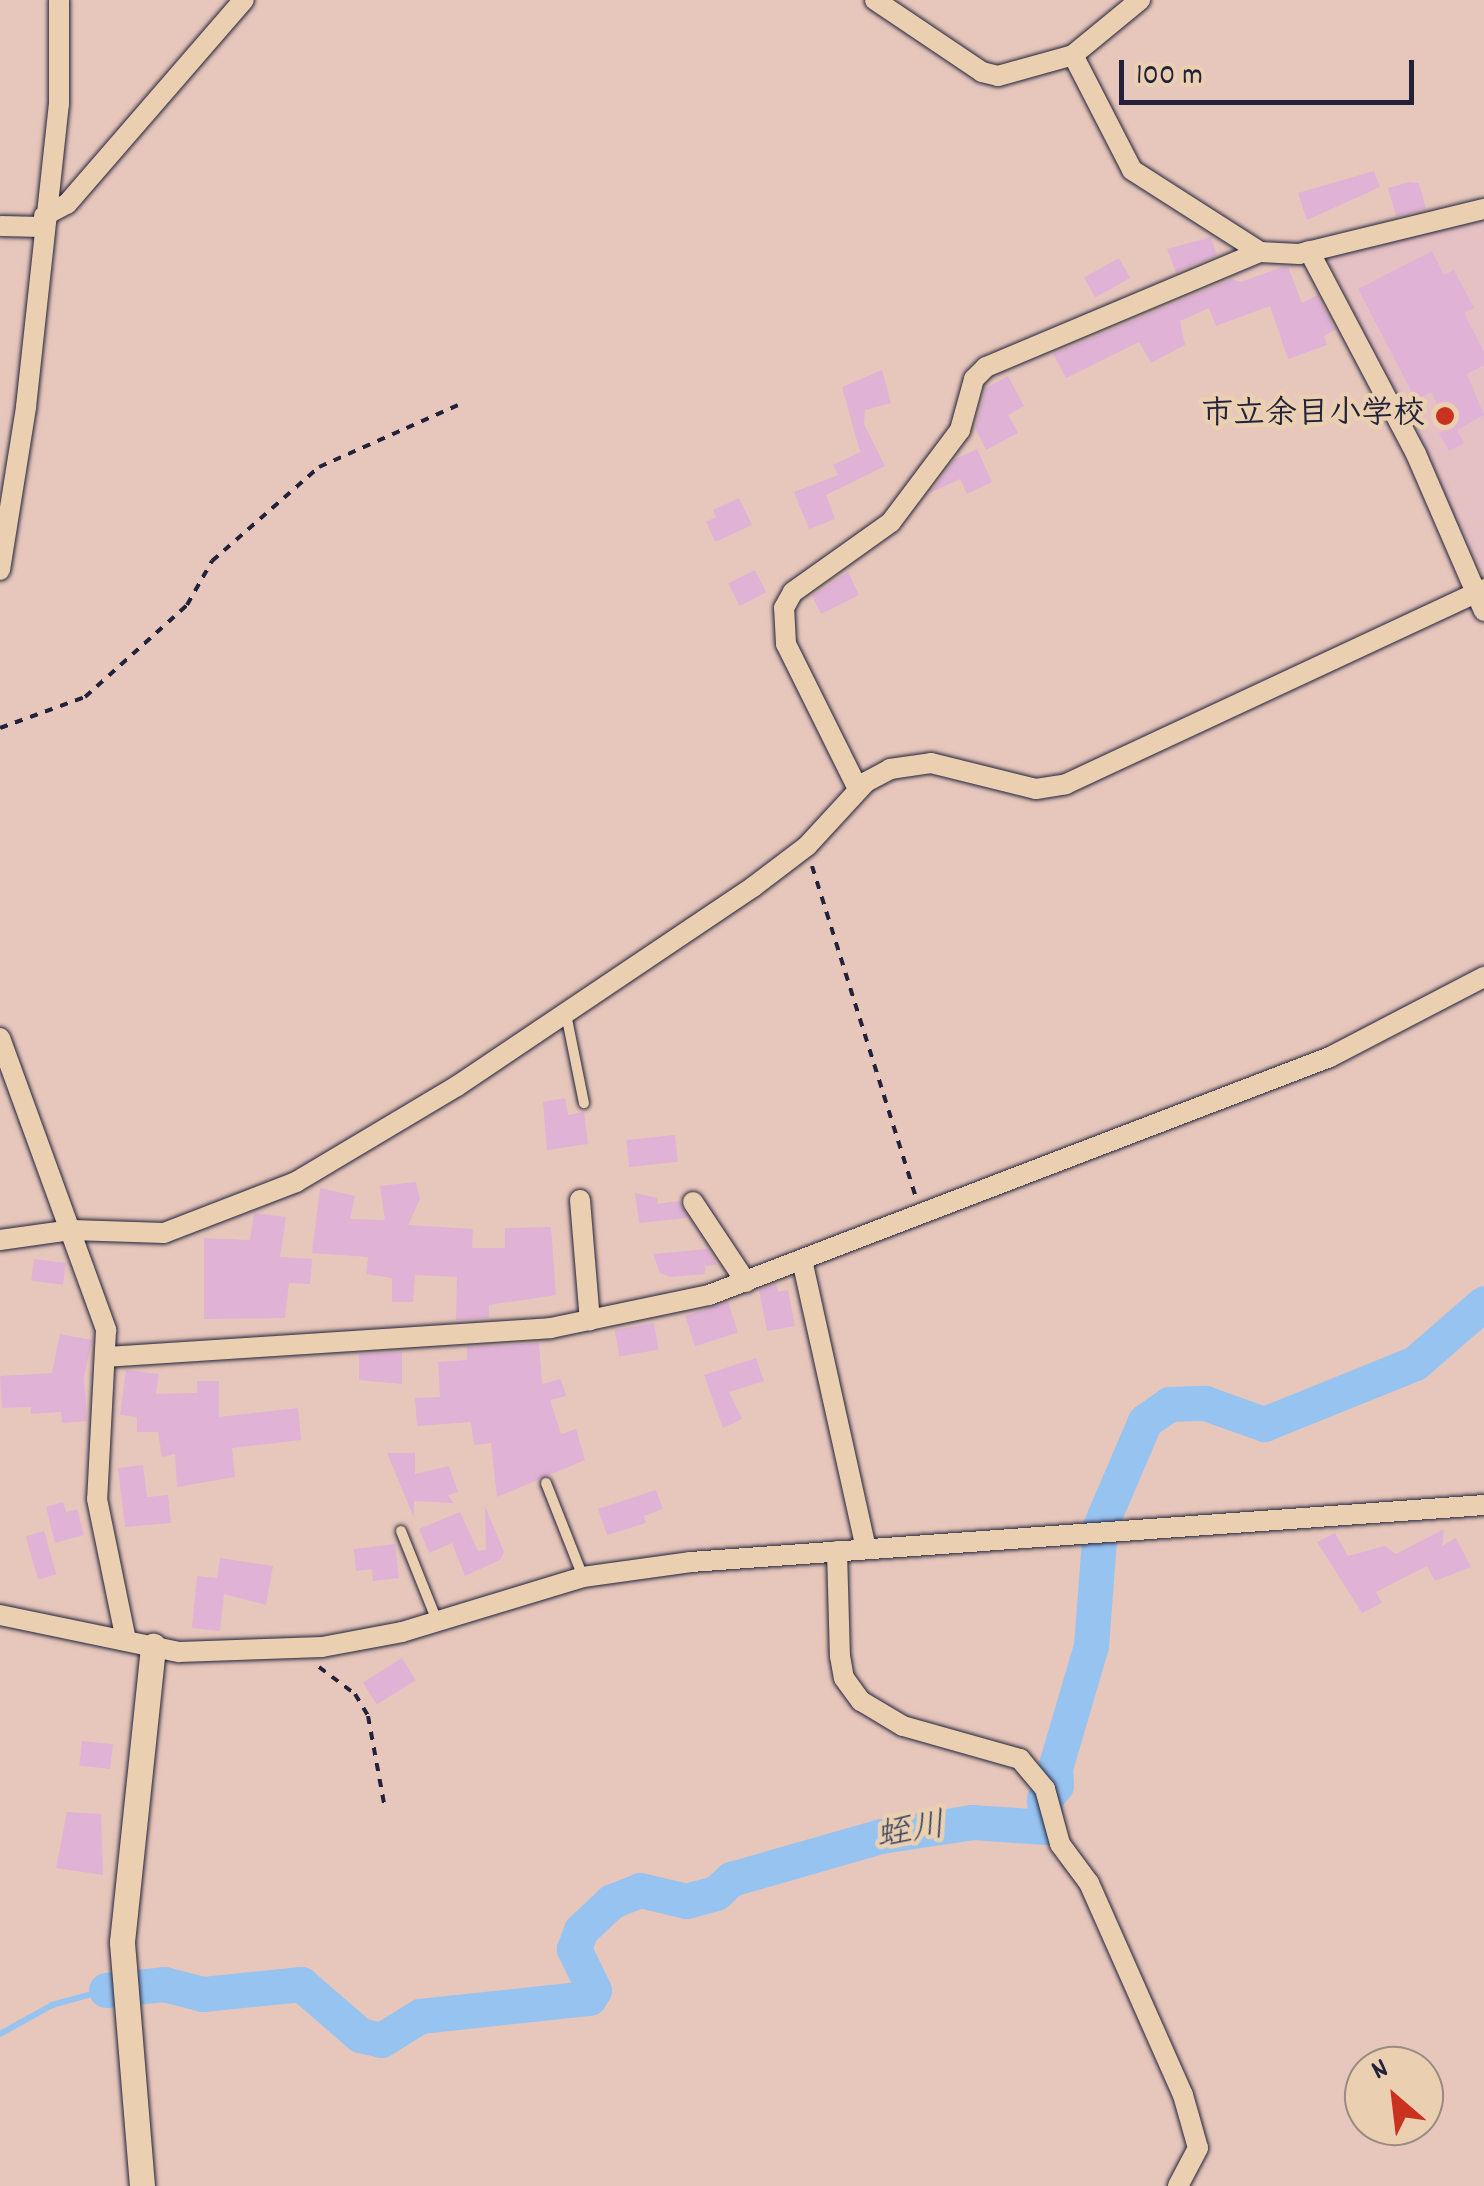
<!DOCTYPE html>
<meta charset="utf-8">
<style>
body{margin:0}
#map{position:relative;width:1484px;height:2186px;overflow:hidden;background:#e7c7bc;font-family:Dekko,"Klee One",sans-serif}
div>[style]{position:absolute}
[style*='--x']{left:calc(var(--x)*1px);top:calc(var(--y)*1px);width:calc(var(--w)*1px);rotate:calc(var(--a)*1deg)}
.built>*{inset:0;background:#e5c1c4}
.stream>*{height:6px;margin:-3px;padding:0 3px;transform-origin:3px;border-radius:3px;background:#97c3f1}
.river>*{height:35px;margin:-17.5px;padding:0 17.5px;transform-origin:17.5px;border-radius:17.5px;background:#97c3f1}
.building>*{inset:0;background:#e0b2d5;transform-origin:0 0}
.path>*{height:4px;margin-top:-2px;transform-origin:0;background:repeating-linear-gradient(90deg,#22223b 0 8px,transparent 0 16px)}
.roads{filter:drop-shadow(0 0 2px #22223b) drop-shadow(0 0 2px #22223b)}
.service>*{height:10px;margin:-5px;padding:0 5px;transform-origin:5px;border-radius:5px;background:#ead0b1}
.minor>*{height:20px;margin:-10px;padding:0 10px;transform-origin:10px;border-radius:10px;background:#ead0b1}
.tertiary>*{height:25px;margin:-12.5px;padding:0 12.5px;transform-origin:12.5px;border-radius:12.5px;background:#ead0b1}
.dots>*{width:28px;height:28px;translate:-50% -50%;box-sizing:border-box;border:5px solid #ead0b1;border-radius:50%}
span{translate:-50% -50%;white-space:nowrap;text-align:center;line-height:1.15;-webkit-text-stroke:9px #ead0b1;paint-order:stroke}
.poi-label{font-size:32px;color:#22223b;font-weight:700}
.right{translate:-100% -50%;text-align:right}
.water-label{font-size:35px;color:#39425f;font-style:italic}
.north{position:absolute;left:1344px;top:2046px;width:100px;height:100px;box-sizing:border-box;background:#ead0b1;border:2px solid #9a8a82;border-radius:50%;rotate:332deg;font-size:28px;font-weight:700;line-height:40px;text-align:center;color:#22223b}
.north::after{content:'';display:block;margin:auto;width:35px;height:45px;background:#c8321e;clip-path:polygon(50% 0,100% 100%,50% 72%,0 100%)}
.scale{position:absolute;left:1119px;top:60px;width:295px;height:45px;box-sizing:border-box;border:5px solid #22223b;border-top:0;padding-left:12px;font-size:30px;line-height:35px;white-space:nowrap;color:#22223b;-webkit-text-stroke:8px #ead0b1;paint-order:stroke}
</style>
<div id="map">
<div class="built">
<div style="clip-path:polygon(1484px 216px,1484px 576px,1483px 576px,1327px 256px)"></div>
</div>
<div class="stream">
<div style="--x:0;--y:2034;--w:60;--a:-29.1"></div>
<div style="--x:52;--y:2005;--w:56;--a:-15.5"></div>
</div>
<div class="river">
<div style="--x:106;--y:1990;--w:58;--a:-5.9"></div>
<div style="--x:164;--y:1984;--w:40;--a:14.4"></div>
<div style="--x:203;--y:1994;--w:99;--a:-5.8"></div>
<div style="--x:301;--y:1984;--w:78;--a:40.8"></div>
<div style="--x:360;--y:2035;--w:22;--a:13"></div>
<div style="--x:381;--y:2040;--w:46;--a:-31.6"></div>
<div style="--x:420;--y:2016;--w:170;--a:-6.1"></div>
<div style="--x:589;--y:1998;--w:9;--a:-58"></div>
<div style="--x:594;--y:1990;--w:46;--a:-116"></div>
<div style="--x:574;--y:1949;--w:20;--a:-70"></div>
<div style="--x:581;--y:1930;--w:42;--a:-43.1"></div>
<div style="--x:612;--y:1901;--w:30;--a:-21"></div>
<div style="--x:640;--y:1890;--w:47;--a:13.4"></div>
<div style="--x:686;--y:1901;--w:31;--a:-15"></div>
<div style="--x:716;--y:1893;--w:21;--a:-43"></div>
<div style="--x:731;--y:1879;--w:156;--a:-16"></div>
<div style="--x:881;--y:1836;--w:92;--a:-8.7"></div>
<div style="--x:972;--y:1822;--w:74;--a:3.9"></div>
<div style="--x:1046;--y:1827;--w:28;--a:-94"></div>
<div style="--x:1044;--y:1799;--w:18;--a:-49"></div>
<div style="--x:1056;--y:1785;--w:17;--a:-93"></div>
<div style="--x:1055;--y:1768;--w:127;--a:-73.6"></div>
<div style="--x:1091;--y:1646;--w:120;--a:-85.7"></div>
<div style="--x:1100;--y:1526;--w:114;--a:-66.8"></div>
<div style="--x:1145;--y:1421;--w:29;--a:-35"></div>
<div style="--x:1169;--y:1404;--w:36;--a:-2"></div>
<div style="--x:1205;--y:1403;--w:63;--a:19.6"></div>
<div style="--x:1264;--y:1424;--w:163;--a:-22"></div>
<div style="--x:1415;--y:1363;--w:91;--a:-41"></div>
</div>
<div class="building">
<div style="clip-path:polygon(1374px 171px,1380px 187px,1307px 220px,1298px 193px)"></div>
<div style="clip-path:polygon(1409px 182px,1419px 183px,1426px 209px,1396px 216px,1388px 188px)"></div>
<div style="clip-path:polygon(1211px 237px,1217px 255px,1176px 272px,1167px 249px)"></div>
<div style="clip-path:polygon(1432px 251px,1444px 275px,1454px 270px,1474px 308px,1464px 313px,1484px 352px,1484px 365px,1467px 374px,1484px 415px,1457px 430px,1464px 443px,1449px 451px,1439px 433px,1450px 427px,1431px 392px,1416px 400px,1358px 289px)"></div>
<div style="left:1119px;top:258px;width:23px;height:40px;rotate:61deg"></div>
<div style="clip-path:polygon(1282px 267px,1288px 267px,1302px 303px,1317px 295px,1335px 330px,1324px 336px,1327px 345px,1288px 359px,1270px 306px,1216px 326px,1209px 308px,1180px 321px,1185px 345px,1151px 363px,1139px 342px,1066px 378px,1053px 354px,1232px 279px,1241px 282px)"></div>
<div style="clip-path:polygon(882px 370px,891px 403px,865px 410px,864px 424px,885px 466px,826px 495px,835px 519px,809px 529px,794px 492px,838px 475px,833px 465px,860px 452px,842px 387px)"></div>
<div style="clip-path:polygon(1008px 376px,1024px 406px,1008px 415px,1018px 433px,986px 450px,975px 428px,986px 388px)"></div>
<div style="clip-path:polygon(977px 449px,992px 482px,967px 494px,960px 479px,930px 493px,955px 459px)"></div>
<div style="clip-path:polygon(739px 498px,752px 525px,715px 542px,706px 522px,716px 517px,713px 510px)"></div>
<div style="left:755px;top:570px;width:25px;height:30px;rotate:63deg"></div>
<div style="clip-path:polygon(848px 572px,859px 595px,821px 614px,812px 596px)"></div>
<div style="clip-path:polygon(565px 1098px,568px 1115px,584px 1112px,588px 1144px,547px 1150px,543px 1102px)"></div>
<div style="left:675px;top:1135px;width:27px;height:49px;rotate:84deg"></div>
<div style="clip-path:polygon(416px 1182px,420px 1199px,408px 1225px,473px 1229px,472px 1248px,505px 1248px,505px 1228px,551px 1227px,556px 1295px,489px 1305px,489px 1318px,456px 1320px,457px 1277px,415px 1275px,413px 1302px,392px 1302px,392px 1278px,366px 1274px,368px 1257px,312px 1253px,320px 1188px,355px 1196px,350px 1219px,385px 1220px,380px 1186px)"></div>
<div style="clip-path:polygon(635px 1193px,658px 1198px,657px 1204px,679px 1201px,687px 1218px,639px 1223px)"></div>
<div style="clip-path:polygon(254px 1213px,286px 1217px,280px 1257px,312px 1259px,310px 1284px,289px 1283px,285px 1318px,204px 1319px,204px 1238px,250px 1240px)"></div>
<div style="clip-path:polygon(707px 1249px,717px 1265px,705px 1266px,705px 1274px,670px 1277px,660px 1273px,653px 1254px)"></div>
<div style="left:34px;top:1259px;width:32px;height:22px;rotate:7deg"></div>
<div style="clip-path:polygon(776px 1284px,778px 1292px,788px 1290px,795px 1326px,767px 1331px,759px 1290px)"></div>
<div style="left:728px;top:1302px;width:32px;height:45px;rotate:72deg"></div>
<div style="left:654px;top:1323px;width:27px;height:40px;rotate:80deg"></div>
<div style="clip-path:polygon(60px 1334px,92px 1340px,84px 1378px,87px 1421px,62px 1423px,61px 1412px,31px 1414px,31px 1407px,2px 1408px,0 1376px,52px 1373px)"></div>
<div style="clip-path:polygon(539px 1343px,542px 1384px,561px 1379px,566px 1396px,550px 1400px,561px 1434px,576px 1429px,585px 1460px,497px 1497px,491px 1443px,474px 1445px,471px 1422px,417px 1426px,415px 1398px,440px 1397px,438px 1362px,467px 1360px,467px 1347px)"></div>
<div style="clip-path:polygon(402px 1352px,402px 1384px,359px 1380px,359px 1354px)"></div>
<div style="clip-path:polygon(756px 1358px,764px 1381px,729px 1392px,742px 1419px,723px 1428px,704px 1375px)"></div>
<div style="clip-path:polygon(126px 1370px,159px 1374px,156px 1394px,197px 1393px,197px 1381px,219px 1381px,219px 1417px,298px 1408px,301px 1440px,232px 1448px,235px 1477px,177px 1487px,175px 1454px,162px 1457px,158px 1432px,137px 1432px,137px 1417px,120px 1415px)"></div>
<div style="clip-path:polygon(387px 1453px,415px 1453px,415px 1474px,449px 1466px,458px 1492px,448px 1495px,453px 1503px,414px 1501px,414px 1518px)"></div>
<div style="clip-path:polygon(143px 1465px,147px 1497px,168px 1495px,171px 1523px,125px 1527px,118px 1468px)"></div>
<div style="clip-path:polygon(656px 1490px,663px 1509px,644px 1516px,646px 1523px,607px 1535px,598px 1509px)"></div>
<div style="clip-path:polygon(63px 1502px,66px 1512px,77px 1509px,84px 1535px,55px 1543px,46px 1507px)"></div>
<div style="clip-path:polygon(485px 1506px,504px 1552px,500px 1560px,465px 1576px,452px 1543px,429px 1553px,419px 1529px,460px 1512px,478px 1551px,486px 1550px)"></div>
<div style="clip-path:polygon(1444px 1529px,1442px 1546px,1456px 1538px,1471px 1567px,1435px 1581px,1427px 1566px,1376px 1592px,1382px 1603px,1362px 1613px,1317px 1542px,1335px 1533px,1348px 1556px,1385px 1546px,1396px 1554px)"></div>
<div style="left:44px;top:1531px;width:45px;height:19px;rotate:74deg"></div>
<div style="clip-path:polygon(395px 1544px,399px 1578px,373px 1581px,372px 1569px,356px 1571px,354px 1549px)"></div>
<div style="clip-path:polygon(220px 1558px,273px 1566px,266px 1605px,224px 1594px,220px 1631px,192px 1628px,197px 1576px,217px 1578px)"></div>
<div style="left:402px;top:1658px;width:26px;height:46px;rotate:58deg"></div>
<div style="left:82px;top:1741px;width:31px;height:25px;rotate:6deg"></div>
<div style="clip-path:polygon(67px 1812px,101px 1814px,103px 1875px,56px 1868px)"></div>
</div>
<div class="path">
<div style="--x:0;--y:728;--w:90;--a:-20"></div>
<div style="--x:85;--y:697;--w:137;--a:-42"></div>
<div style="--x:187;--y:605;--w:51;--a:-60.4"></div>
<div style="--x:212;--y:561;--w:142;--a:-41.3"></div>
<div style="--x:319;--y:467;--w:152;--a:-24"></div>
<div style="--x:812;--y:866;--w:345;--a:72.6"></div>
<div style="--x:319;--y:1667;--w:45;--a:36.9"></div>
<div style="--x:355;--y:1694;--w:26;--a:59"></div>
<div style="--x:368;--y:1716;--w:95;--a:79.6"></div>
</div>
<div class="roads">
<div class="service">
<div style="--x:566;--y:1014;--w:91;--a:78.6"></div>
<div style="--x:546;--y:1483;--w:101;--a:68.5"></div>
<div style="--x:401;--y:1531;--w:97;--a:68.2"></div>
</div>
<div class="minor">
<div style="--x:875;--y:0;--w:129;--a:33.9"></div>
<div style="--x:982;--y:72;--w:16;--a:14"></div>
<div style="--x:998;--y:76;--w:78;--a:-15.6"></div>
<div style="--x:1073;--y:55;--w:87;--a:-39.4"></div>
<div style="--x:1073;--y:55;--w:129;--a:62.8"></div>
<div style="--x:1132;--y:170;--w:152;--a:32.6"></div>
<div style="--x:1260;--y:252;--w:39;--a:3"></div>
<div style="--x:1299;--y:254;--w:190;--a:-13.7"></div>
<div style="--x:44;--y:216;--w:26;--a:-28"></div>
<div style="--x:67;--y:204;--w:270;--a:-49.1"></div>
<div style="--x:1;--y:226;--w:41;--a:1.4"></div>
<div style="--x:1309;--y:251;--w:229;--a:62.2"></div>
<div style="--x:1416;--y:454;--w:171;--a:66.6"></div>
<div style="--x:0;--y:570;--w:165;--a:-80.9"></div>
<div style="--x:26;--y:407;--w:305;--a:-83.8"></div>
<div style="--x:59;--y:104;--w:104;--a:-90"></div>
<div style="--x:858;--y:789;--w:162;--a:-116.4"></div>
<div style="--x:786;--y:644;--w:36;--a:-93"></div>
<div style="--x:784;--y:608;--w:18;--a:-61"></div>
<div style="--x:793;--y:592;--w:120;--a:-35.5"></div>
<div style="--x:891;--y:522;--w:115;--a:-53.1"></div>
<div style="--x:960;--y:430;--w:53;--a:-74.6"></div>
<div style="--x:974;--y:379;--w:17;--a:-45"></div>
<div style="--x:986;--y:367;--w:297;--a:-22.8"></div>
<div style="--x:0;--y:1038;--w:311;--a:70"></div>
<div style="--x:106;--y:1330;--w:169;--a:93"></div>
<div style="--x:97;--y:1499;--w:144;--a:78.4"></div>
<div style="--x:580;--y:1200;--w:121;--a:85.3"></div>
<div style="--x:693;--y:1202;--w:96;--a:56.5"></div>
<div style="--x:0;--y:1240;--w:73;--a:-7.9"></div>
<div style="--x:72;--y:1230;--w:92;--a:1.9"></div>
<div style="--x:164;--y:1233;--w:142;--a:-21.1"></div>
<div style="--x:296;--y:1182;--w:187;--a:-30.8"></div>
<div style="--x:457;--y:1086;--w:357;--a:-33.9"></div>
<div style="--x:753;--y:887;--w:68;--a:-37.2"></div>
<div style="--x:807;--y:846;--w:87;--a:-47.3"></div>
<div style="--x:866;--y:782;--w:27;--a:-28"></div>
<div style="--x:890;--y:769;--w:41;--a:-8.3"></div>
<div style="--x:931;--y:763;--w:108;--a:13.9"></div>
<div style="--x:1036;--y:789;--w:30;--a:-9"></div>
<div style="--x:1066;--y:784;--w:461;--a:-25"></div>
<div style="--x:802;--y:1260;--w:296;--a:77.5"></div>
<div style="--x:106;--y:1357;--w:446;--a:-3.7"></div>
<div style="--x:551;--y:1328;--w:161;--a:-11.8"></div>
<div style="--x:709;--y:1295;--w:665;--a:-20.97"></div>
<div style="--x:1330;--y:1057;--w:174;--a:-27.5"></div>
<div style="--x:837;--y:1551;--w:105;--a:88.4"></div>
<div style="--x:840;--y:1656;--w:22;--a:80"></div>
<div style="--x:844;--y:1678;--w:29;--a:54"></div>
<div style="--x:861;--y:1701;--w:49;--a:30.8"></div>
<div style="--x:903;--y:1726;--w:122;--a:15.8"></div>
<div style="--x:1020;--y:1759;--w:39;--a:50"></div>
<div style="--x:1045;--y:1789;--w:57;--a:74.7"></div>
<div style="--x:1060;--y:1844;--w:49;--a:53.4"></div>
<div style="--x:1089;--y:1883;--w:232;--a:66.1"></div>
<div style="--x:1183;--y:2095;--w:55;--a:74.2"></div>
<div style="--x:1198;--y:2148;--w:43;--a:117.8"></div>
<div style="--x:0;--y:1615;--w:183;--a:11.7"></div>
<div style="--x:179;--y:1652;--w:143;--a:-2"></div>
<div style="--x:322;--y:1647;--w:81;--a:-10.6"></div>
<div style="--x:402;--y:1632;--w:189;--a:-16.9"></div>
<div style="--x:583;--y:1577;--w:109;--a:-7.9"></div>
<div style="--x:691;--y:1562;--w:795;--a:-4.11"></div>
</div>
<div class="tertiary">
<div style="--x:142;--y:2186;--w:245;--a:-94.7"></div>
<div style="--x:122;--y:1942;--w:298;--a:-84"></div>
</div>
</div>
<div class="dots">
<div style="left:1445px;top:416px;background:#c8321e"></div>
</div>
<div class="poi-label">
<span class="right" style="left:1425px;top:416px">市立余目小学校</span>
</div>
<div class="water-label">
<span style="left:911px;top:1833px;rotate:-10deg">蛭川</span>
</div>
<div class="north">N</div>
<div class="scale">100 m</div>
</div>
